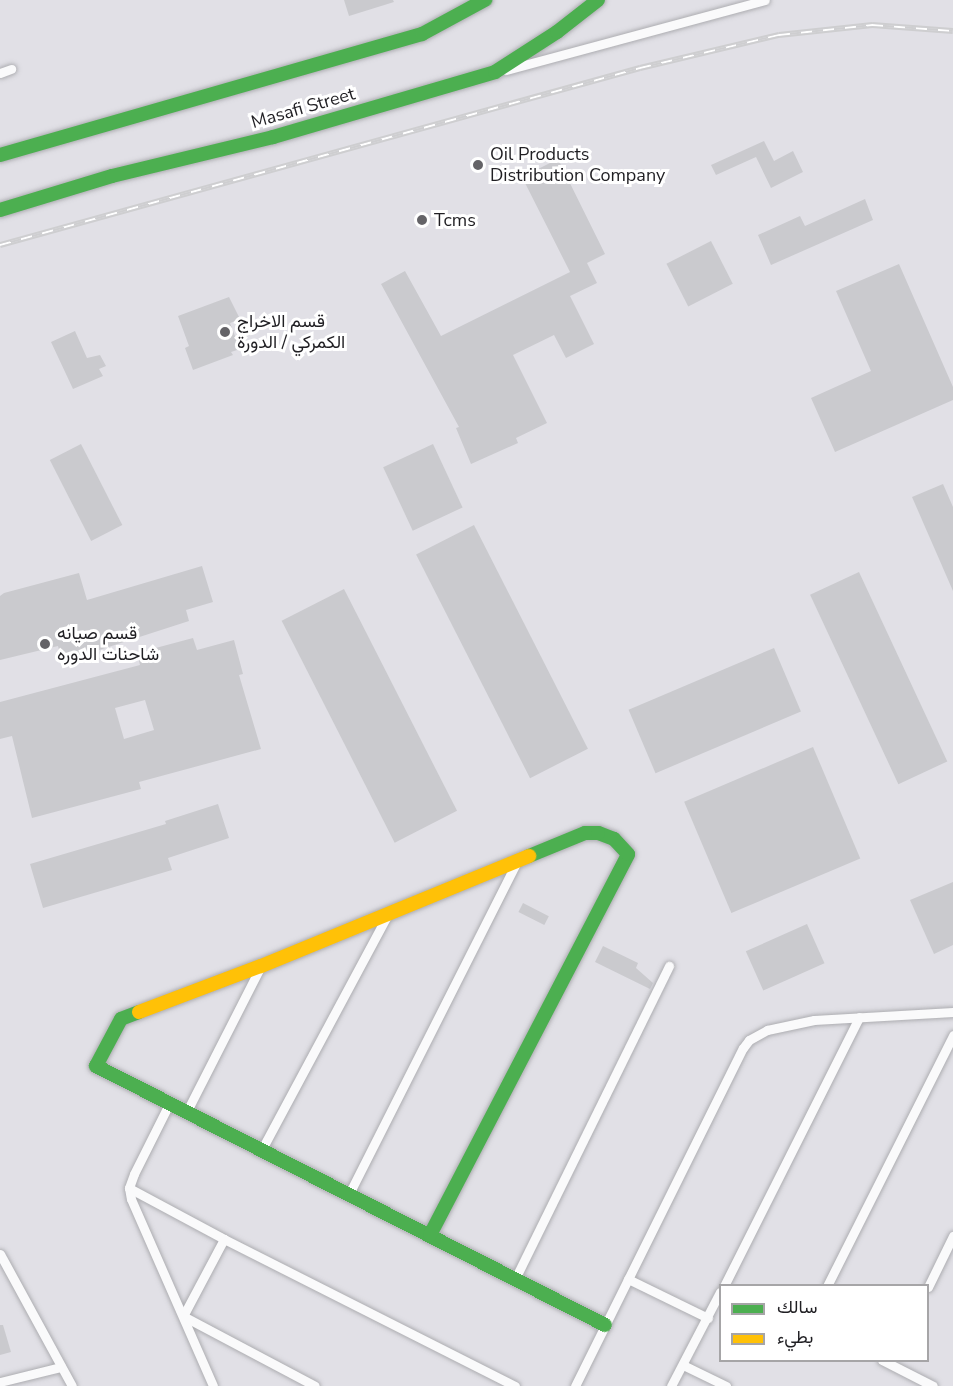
<!DOCTYPE html>
<meta charset="utf-8">
<style>
body{margin:0}
#map{position:relative;width:953px;height:1386px;overflow:hidden;background:#e1e0e6;font-family:"Nunito Sans",Vazirmatn,sans-serif}
div>[style]{position:absolute}
[style*='--x']{left:calc(var(--x)*1px);top:calc(var(--y)*1px);width:calc(var(--w)*1px);rotate:calc(var(--a)*1deg)}
.building>*{inset:0;background:#cacace;transform-origin:0 0}
.roads{filter:drop-shadow(0 0 2px #adadb1) drop-shadow(0 0 2px #adadb1)}
.street>*{height:9px;margin:-4.5px;padding:0 4.5px;transform-origin:4.5px;border-radius:4.5px;background:#fafafb}
.fast>*{height:14px;margin:-7px;padding:0 7px;transform-origin:7px;border-radius:7px;background:#4caf50}
.slow>*{height:14px;margin:-7px;padding:0 7px;transform-origin:7px;border-radius:7px;background:#ffc107}
.rail>*{height:6px;margin-top:-3px;transform-origin:0;background:repeating-linear-gradient(90deg,#fff 0 11px,#ceced0 0 22px);box-sizing:border-box;border-block:2px solid #ceced0}
.dots>*{width:16px;height:16px;translate:-50% -50%;box-sizing:border-box;border:3px solid #fff;border-radius:50%}
span{translate:-50% -50%;white-space:nowrap;text-align:center;line-height:1.15;-webkit-text-stroke:6px #fff;paint-order:stroke}
.street-label{font-size:18px;color:#201f23}
.poi-label{font-size:18px;color:#201f23}
.left{translate:0 -50%;text-align:left}
.legend{position:absolute;left:719px;top:1284px;width:210px;height:78px;box-sizing:border-box;background:#fff;border:2px solid #a6a5a7;margin:0;padding:8px 10px;list-style:none;font-size:18px;color:#201f23}
.legend li{display:flex;align-items:center;gap:12px;height:30px}
.legend b{width:30px;border:2px solid #a6a5a7}
</style>
<div id="map">
<div class="building">
<div style="clip-path:polygon(344px 0,393px 0,394px 2px,349px 16px)"></div>
<div style="clip-path:polygon(764px 141px,774px 161px,793px 151px,803px 172px,771px 188px,756px 157px,716px 175px,711px 165px)"></div>
<div style="clip-path:polygon(558px 159px,605px 254px,587px 263px,597px 283px,570px 296px,594px 344px,566px 358px,554px 335px,513px 355px,547px 423px,516px 438px,518px 443px,471px 464px,456px 428px,459px 427px,381px 284px,405px 271px,441px 336px,570px 272px,522px 177px)"></div>
<div style="clip-path:polygon(865px 199px,873px 220px,771px 265px,758px 235px,800px 216px,805px 226px)"></div>
<div style="left:711px;top:241px;width:48px;height:50px;rotate:63deg"></div>
<div style="clip-path:polygon(899px 264px,953px 387px,953px 400px,835px 452px,811px 398px,871px 371px,836px 291px)"></div>
<div style="clip-path:polygon(229px 297px,240px 319px,230px 323px,240px 349px,231px 352px,233px 355px,193px 370px,185px 348px,189px 346px,178px 316px)"></div>
<div style="clip-path:polygon(75px 331px,87px 358px,100px 355px,106px 366px,99px 369px,103px 376px,73px 389px,51px 342px)"></div>
<div style="left:81px;top:444px;width:91px;height:35px;rotate:63deg"></div>
<div style="left:433px;top:444px;width:70px;height:55px;rotate:65deg"></div>
<div style="clip-path:polygon(943px 484px,953px 507px,953px 591px,912px 497px)"></div>
<div style="left:474px;top:525px;width:251px;height:65px;rotate:63deg"></div>
<div style="clip-path:polygon(202px 566px,213px 602px,186px 610px,189px 621px,62px 662px,58px 646px,0 660px,0 596px,4px 593px,79px 573px,87px 600px)"></div>
<div style="left:859px;top:572px;width:209px;height:54px;rotate:65deg"></div>
<div style="left:344px;top:589px;width:249px;height:70px;rotate:63deg"></div>
<div style="clip-path:polygon(evenodd,193px 638px,197px 650px,234px 640px,243px 674px,239px 675px,261px 749px,139px 782px,141px 789px,32px 818px,12px 736px,0 739px,0 702px,140px 665px,137px 653px,193px 638px,145px 700px,154px 730px,124px 739px,115px 708px,145px 700px)"></div>
<div style="left:774px;top:648px;width:69px;height:158px;rotate:67deg"></div>
<div style="left:813px;top:747px;width:121px;height:140px;rotate:67deg"></div>
<div style="clip-path:polygon(218px 804px,229px 838px,168px 858px,172px 870px,43px 908px,30px 864px,166px 824px,165px 821px)"></div>
<div style="clip-path:polygon(953px 882px,953px 945px,934px 954px,910px 900px)"></div>
<div style="left:523px;top:903px;width:29px;height:10px;rotate:27deg"></div>
<div style="left:807px;top:924px;width:43px;height:67px;rotate:66deg"></div>
<div style="clip-path:polygon(603px 946px,638px 963px,636px 968px,653px 983px,650px 989px,595px 962px)"></div>
<div style="clip-path:polygon(0 1325px,3px 1325px,11px 1352px,0 1355px)"></div>
</div>
<div class="roads">
<div class="street">
<div style="--x:506;--y:70;--w:268;--a:-15.1"></div>
<div style="--x:0;--y:73;--w:12;--a:-20"></div>
<div style="--x:170;--y:1102;--w:80;--a:116.6"></div>
<div style="--x:134;--y:1174;--w:15;--a:110"></div>
<div style="--x:129;--y:1188;--w:11;--a:80"></div>
<div style="--x:131;--y:1199;--w:204;--a:66.3"></div>
<div style="--x:187;--y:1111;--w:163;--a:-63"></div>
<div style="--x:262;--y:1149;--w:267;--a:-61.8"></div>
<div style="--x:129;--y:1188;--w:108;--a:28.2"></div>
<div style="--x:224;--y:1239;--w:326;--a:26.8"></div>
<div style="--x:349;--y:1194;--w:373;--a:-63.2"></div>
<div style="--x:224;--y:1239;--w:87;--a:118"></div>
<div style="--x:183;--y:1316;--w:149;--a:27.9"></div>
<div style="--x:0;--y:1254;--w:150;--a:61.4"></div>
<div style="--x:515;--y:1279;--w:349;--a:-63.8"></div>
<div style="--x:628;--y:1279;--w:89;--a:26"></div>
<div style="--x:724;--y:1286;--w:301;--a:-63.3"></div>
<div style="--x:827;--y:1286;--w:281;--a:-63.3"></div>
<div style="--x:928;--y:1287;--w:57;--a:-63.9"></div>
<div style="--x:882;--y:1360;--w:57;--a:27"></div>
<div style="--x:683;--y:1365;--w:48;--a:26"></div>
<div style="--x:0;--y:1382;--w:63;--a:-13.8"></div>
<div style="--x:575;--y:1386;--w:377;--a:-63.6"></div>
<div style="--x:743;--y:1048;--w:10;--a:-53"></div>
<div style="--x:749;--y:1040;--w:21;--a:-29"></div>
<div style="--x:767;--y:1030;--w:48;--a:-12"></div>
<div style="--x:814;--y:1020;--w:139;--a:-3.3"></div>
<div style="--x:671;--y:1386;--w:106;--a:-62.5"></div>
</div>
<div class="fast">
<div style="--x:0;--y:155;--w:439;--a:-16"></div>
<div style="--x:422;--y:34;--w:72;--a:-28.4"></div>
<div style="--x:0;--y:210;--w:117;--a:-16.9"></div>
<div style="--x:112;--y:176;--w:166;--a:-13.6"></div>
<div style="--x:273;--y:137;--w:231;--a:-16.3"></div>
<div style="--x:495;--y:72;--w:74;--a:-32.8"></div>
<div style="--x:557;--y:32;--w:52;--a:-38"></div>
<div style="--x:139;--y:1012;--w:19;--a:159"></div>
<div style="--x:121;--y:1019;--w:53;--a:118"></div>
<div style="--x:96;--y:1066;--w:571;--a:26.97"></div>
<div style="--x:430;--y:1235;--w:429;--a:-62.5"></div>
<div style="--x:628;--y:854;--w:21;--a:-133"></div>
<div style="--x:614;--y:839;--w:17;--a:-159"></div>
<div style="--x:598;--y:833;--w:13;--a:180"></div>
<div style="--x:585;--y:833;--w:61;--a:157.7"></div>
</div>
<div class="slow">
<div style="--x:139;--y:1012;--w:130;--a:-20.7"></div>
<div style="--x:261;--y:966;--w:290;--a:-22.3"></div>
</div>
</div>
<div class="rail">
<div style="--x:0;--y:245;--w:664;--a:-15.46"></div>
<div style="--x:640;--y:68;--w:143;--a:-13.4"></div>
<div style="--x:779;--y:35;--w:94;--a:-6.1"></div>
<div style="--x:872;--y:25;--w:81;--a:4.2"></div>
</div>
<div class="dots">
<div style="left:478px;top:165px;background:#646367"></div>
<div style="left:422px;top:220px;background:#646367"></div>
<div style="left:225px;top:332px;background:#646367"></div>
<div style="left:45px;top:644px;background:#646367"></div>
</div>
<div class="street-label">
<span style="left:303px;top:108px;rotate:-16deg">Masafi Street</span>
</div>
<div class="poi-label">
<span class="left" style="left:490px;top:165px">Oil Products<br>Distribution Company</span>
<span class="left" style="left:434px;top:220px">Tcms</span>
<span class="left" style="left:237px;top:332px">قسم الاخراج<br>الكمركي / الدورة</span>
<span class="left" style="left:57px;top:644px">قسم صيانه<br>شاحنات الدوره</span>
</div>
<ul class="legend">
<li><b style="height:8px;background:#4caf50"></b>سالك</li>
<li><b style="height:8px;background:#ffc107"></b>بطيء</li>
</ul>
</div>
